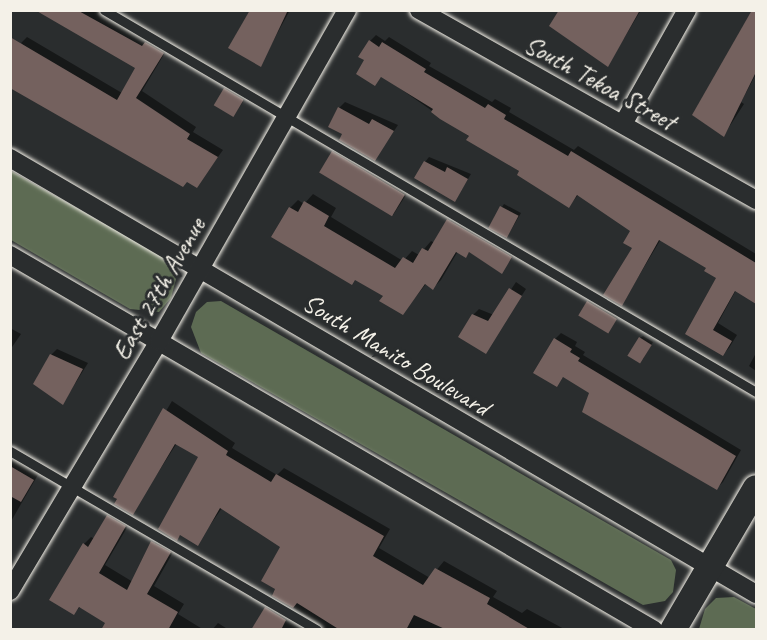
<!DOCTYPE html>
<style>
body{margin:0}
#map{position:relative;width:767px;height:640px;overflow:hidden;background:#2a2d2e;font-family:Caveat,sans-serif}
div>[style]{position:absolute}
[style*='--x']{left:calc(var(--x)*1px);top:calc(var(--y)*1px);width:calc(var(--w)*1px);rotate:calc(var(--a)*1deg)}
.green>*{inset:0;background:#5d6b53}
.shadow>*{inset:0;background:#0007}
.building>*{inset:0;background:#74615e;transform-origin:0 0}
.roads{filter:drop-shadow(0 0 2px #f4f1e8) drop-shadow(0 0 2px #f4f1e8)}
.lane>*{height:9px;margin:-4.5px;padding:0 4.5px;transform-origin:4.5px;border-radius:4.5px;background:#2a2d2e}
.street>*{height:18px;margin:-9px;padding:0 9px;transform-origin:9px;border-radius:9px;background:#2a2d2e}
.secondary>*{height:26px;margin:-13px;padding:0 13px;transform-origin:13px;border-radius:13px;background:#2a2d2e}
span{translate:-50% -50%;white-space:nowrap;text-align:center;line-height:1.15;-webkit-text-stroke:6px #2a2d2e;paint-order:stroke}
.street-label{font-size:26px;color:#f4f1e8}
.frame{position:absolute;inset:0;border:12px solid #f4f1e8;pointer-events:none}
</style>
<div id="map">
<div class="green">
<div style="clip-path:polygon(11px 171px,160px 255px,176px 279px,171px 298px,159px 312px,130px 309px,11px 240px)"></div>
<div style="clip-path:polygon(221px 301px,671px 560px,676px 570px,673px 592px,665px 601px,643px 605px,201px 353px,191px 327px,196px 312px,207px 302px)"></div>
<div style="clip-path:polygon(734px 597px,756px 609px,756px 629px,699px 629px,705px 609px,716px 598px)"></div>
</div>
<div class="shadow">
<div style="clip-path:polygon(40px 10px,96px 10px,148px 40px,169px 46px,142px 91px,196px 127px,193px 132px,223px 150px,197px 186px,21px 43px,27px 37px,122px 93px,137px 68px)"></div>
<div style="clip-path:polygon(251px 10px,290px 10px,260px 65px)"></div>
<div style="clip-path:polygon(562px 10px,641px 10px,608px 65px)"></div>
<div style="clip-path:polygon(753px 10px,756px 10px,756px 74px,741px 102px,744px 104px,724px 135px)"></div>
<div style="clip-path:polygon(376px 35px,385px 41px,389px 37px,431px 63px,429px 66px,492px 102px,495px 99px,511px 108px,509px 112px,574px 150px,578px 146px,756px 254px,756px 303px,736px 290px,718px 323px,737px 335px,729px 348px,723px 354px,687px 334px,718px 277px,708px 267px,661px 239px,622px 304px,634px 247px,632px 231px,579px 194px,569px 206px,382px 76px,375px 84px,366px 60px,370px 41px)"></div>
<div style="clip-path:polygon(232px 83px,249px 93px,234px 115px,226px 89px)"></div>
<div style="clip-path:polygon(345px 102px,398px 125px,375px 159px,344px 134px,339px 108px)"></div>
<div style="clip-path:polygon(338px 147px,410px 189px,393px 215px,333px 152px)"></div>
<div style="clip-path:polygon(429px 157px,471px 174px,455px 200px,425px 162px)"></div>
<div style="clip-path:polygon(313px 194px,336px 208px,331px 217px,403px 261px,412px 251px,419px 255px,431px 241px,435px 243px,457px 212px,519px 249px,501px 272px,470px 251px,466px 256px,458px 251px,441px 280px,433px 288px,426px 284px,403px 313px,290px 208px,298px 200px,304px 204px)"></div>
<div style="clip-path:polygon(504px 204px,521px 213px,507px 237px,502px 207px)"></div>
<div style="clip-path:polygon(516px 282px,526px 289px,485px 352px,473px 315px,479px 309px,494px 315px)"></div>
<div style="clip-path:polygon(594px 296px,622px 312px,607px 332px,588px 302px)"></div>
<div style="clip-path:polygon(10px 328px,21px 334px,10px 350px)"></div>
<div style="clip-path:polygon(561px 333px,577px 342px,575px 346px,585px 352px,583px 355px,741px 450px,723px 482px,717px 488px,591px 392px,564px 376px,556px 385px,555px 339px)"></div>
<div style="clip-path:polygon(643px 336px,653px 342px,643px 359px,640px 338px)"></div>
<div style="clip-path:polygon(57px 349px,88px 363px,63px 403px,51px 355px)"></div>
<div style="clip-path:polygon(756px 353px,756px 371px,749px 366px)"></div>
<div style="clip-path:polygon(172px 401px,235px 443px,232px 448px,277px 475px,284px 468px,390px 529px,379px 548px,430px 578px,444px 561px,497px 591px,493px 597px,522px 613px,527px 609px,566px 630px,253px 630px,273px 601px,319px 624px,274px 595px,282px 546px,247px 526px,249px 523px,222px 508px,197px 544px,181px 534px,177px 539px,200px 457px,177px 443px,132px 513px,115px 497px)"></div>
<div style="clip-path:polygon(10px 457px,39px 473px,10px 523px)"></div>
<div style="clip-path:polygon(115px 509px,132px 519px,105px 565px,133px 582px,159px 535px,177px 545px,154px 586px,184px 604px,178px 614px,204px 630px,104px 630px,107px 623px,80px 607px,74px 613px,84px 544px,91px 537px,95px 539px)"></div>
<div style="clip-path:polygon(218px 623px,229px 630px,212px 630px)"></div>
</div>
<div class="building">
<div style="clip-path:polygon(35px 10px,77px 10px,142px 46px,145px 42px,164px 53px,136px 98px,190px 134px,187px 139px,218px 157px,197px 188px,187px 182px,183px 187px,10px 88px,10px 37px,117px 100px,135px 68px)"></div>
<div style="clip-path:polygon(250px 10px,288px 10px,261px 67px,228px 48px)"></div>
<div style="clip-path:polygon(559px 10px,640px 10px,608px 67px,549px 26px)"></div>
<div style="clip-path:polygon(752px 10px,756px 10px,756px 72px,724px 137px,692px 115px)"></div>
<div style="clip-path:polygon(369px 40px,379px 47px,382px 42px,426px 69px,424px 72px,485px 108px,488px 104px,506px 115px,504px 119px,568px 156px,571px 151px,756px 263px,756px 304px,735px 291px,713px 330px,732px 341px,723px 356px,685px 334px,716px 278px,704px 271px,706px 268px,659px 240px,622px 306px,603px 295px,632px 248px,623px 243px,630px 231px,577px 195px,569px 208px,517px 175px,519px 171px,466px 140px,469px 136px,440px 119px,431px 112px,433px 109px,381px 77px,375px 86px,356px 74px,364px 60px,358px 57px)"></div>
<div style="left:224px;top:88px;width:23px;height:20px;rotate:31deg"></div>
<div style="clip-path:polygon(338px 107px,369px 124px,372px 119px,394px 131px,375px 161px,339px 140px,342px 134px,328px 127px)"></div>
<div style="left:332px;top:151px;width:85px;height:25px;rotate:31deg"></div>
<div style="clip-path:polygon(424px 161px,445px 172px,447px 167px,468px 179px,455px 202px,414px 178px)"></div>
<div style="clip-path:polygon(304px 201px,329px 216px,324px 226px,395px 268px,403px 257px,413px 263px,422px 248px,428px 251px,447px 219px,512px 257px,502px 274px,469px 252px,466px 258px,456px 252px,433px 290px,425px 284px,403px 315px,379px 301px,383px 296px,355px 280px,352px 285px,271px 237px,289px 207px,298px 212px)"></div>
<div style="left:500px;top:206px;width:21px;height:25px;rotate:28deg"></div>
<div style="clip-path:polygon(509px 288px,522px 296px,486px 354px,458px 337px,472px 314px,488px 321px)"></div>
<div style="left:587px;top:301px;width:35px;height:17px;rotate:31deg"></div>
<div style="left:639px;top:337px;width:15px;height:22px;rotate:32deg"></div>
<div style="clip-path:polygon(554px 338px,572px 349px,570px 352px,580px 358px,578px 361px,736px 456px,717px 490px,582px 412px,589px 393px,563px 377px,557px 387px,533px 373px)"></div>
<div style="clip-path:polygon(50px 354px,83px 369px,63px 405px,33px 384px)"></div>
<div style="clip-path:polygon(163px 408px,228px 451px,226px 455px,271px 482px,276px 474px,384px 536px,373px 556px,423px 585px,435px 568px,490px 598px,487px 604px,531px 630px,447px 630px,414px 615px,406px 630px,340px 630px,297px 603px,293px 608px,272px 596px,275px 589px,261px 581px,280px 547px,220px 508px,198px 546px,180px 535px,177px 541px,158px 529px,198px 457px,175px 444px,133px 515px,114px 504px,117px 499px,113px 497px)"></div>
<div style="clip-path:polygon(10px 466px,34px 480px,21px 502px,10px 496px)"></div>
<div style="clip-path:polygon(107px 515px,126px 526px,99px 573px,127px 590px,151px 541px,171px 552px,147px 594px,178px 612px,168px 630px,101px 630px,105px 623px,79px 607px,74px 615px,49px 600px,83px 543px,88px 547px)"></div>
<div style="clip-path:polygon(265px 607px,286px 620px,281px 630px,251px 630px)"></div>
</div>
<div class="roads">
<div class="lane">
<div style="--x:104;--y:10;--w:756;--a:30.37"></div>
<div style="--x:10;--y:451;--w:355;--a:30.2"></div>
</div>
<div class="street">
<div style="--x:419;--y:10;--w:387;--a:29.4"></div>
<div style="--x:623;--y:124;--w:131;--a:-60.7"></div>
<div style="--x:10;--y:158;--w:864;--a:30.3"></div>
<div style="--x:10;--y:255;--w:745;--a:30.21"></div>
<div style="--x:10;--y:591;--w:291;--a:-59.2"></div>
<div style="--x:159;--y:341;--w:381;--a:-60.4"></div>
</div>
<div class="secondary">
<div style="--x:673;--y:630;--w:164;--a:-59.7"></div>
</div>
</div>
<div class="street-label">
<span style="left:600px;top:83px;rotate:29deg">South Tekoa Street</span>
<span style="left:159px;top:289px;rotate:-60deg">East 27th Avenue</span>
<span style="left:396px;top:355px;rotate:31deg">South Manito Boulevard</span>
</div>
<div class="frame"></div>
</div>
